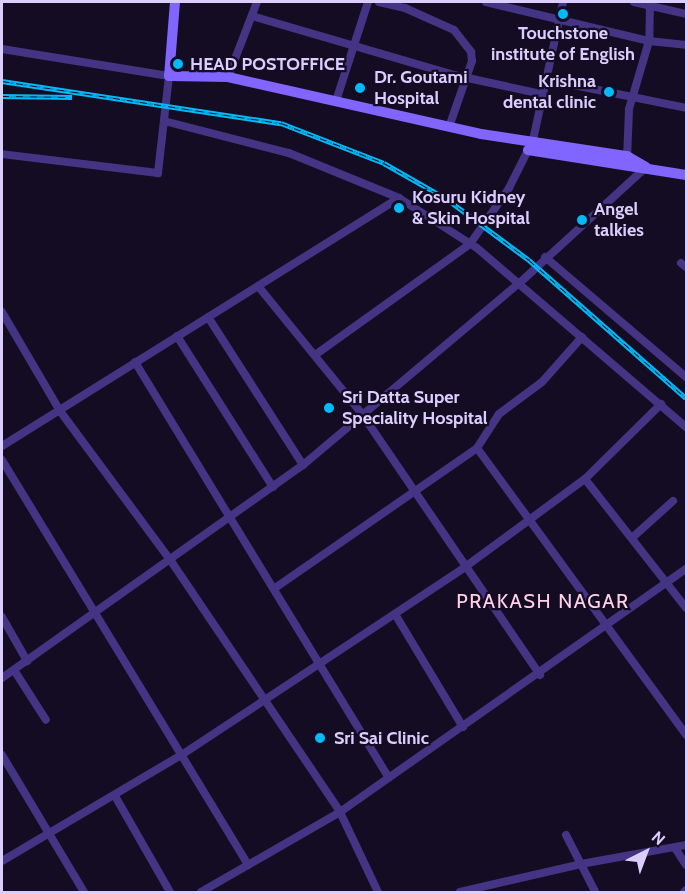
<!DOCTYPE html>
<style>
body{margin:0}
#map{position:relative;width:688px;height:894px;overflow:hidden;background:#140c23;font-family:Cabin,sans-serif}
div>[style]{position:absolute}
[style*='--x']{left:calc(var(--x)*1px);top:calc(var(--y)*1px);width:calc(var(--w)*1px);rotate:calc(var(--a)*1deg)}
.street>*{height:8px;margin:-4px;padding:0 4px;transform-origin:4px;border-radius:4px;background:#443484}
.secondary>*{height:10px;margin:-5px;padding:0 5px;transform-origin:5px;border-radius:5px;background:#8165ff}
.rail>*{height:4.5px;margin-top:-2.25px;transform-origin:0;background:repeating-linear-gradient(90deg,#140c23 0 7px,#00baf9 0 14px);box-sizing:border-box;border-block:2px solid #00baf9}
.dots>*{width:16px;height:16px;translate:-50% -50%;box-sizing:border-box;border:3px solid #140c23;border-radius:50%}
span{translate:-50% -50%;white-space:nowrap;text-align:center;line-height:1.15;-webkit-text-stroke:4.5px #140c23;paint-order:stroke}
.poi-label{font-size:18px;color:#dbceff;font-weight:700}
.left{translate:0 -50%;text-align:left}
.right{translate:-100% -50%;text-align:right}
.neighbourhood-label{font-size:20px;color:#ffd0e7;letter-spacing:1.5px}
.frame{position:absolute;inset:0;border:3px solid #dbceff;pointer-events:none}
.north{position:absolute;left:616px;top:822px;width:60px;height:60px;-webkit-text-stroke:4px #140c23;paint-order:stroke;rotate:42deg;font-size:16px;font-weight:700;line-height:24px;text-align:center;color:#dbceff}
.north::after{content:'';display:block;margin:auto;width:21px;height:27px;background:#dbceff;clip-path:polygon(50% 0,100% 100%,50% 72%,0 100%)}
</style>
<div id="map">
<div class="street">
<div style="--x:379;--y:2;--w:27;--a:13"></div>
<div style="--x:405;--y:8;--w:54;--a:24.2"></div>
<div style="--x:454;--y:30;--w:28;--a:52"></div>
<div style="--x:471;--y:52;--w:9;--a:84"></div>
<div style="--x:472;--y:61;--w:70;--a:109.2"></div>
<div style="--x:486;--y:2;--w:168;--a:13.5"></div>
<div style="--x:649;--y:41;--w:71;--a:106.4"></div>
<div style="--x:629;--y:109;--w:49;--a:92.3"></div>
<div style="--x:634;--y:2;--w:53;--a:13"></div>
<div style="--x:650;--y:2;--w:39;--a:91"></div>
<div style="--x:649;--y:41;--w:37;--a:6"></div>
<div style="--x:252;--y:16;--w:210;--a:16.3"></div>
<div style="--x:454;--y:75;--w:89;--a:12.3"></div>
<div style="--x:2;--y:49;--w:169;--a:9.2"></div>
<div style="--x:169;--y:76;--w:98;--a:96.5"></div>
<div style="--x:158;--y:173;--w:157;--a:-173.1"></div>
<div style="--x:228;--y:77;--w:80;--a:-68.9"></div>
<div style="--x:544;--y:79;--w:145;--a:11.5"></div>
<div style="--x:336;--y:101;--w:104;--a:-72.1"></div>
<div style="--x:164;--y:121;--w:129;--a:14.4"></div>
<div style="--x:289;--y:153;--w:119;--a:22.2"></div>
<div style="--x:399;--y:198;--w:93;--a:32.7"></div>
<div style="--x:477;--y:248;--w:275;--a:40.6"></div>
<div style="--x:545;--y:257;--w:185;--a:40.4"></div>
<div style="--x:681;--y:263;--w:6;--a:39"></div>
<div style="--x:258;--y:286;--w:165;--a:50.9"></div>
<div style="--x:362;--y:414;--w:316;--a:55.7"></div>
<div style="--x:2;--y:312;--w:115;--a:59.6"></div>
<div style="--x:60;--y:411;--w:187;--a:53.5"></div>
<div style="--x:171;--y:561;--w:303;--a:56"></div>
<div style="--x:340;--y:812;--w:89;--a:64.6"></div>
<div style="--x:208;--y:317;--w:176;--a:57.3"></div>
<div style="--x:177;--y:336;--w:179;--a:57.6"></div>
<div style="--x:582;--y:337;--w:60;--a:131.6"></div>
<div style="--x:542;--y:382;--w:54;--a:143.3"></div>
<div style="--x:499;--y:414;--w:40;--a:122.9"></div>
<div style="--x:477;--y:448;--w:355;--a:53.9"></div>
<div style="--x:315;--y:355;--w:191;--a:-35.6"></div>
<div style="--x:470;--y:244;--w:68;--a:-55.1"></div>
<div style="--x:509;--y:188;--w:54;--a:-63.4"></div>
<div style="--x:533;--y:140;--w:141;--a:-77.7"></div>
<div style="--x:135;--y:362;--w:487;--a:58.6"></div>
<div style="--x:2;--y:446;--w:468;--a:-32"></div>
<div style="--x:2;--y:460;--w:474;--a:58.7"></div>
<div style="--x:585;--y:479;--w:164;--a:51.9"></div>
<div style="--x:633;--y:537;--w:54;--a:-42"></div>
<div style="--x:275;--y:588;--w:246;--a:-34.7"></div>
<div style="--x:395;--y:614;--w:132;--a:59"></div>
<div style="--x:2;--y:617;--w:51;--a:60.4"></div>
<div style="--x:14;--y:670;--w:59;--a:57.4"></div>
<div style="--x:2;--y:678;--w:369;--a:-35.3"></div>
<div style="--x:303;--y:465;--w:290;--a:-40.1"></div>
<div style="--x:525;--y:278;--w:164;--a:-42.5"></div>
<div style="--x:2;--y:755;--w:160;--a:59.1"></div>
<div style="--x:115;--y:796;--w:111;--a:60.2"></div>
<div style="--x:566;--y:835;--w:33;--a:63"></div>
<div style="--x:581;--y:864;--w:107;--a:-10.3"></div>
<div style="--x:675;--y:848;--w:20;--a:57"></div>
<div style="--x:2;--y:861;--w:210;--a:-30.6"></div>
<div style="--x:183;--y:754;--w:338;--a:-33.5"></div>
<div style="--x:465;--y:567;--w:149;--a:-36.3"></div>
<div style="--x:585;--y:479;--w:107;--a:-44.6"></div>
<div style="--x:201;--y:892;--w:160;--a:-29.9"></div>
<div style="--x:340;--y:812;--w:423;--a:-35.1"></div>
<div style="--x:460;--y:892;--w:124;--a:-13"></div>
<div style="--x:581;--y:864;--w:31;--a:63"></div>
<div style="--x:684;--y:892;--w:3;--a:-45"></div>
</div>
<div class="secondary">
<div style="--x:175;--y:2;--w:74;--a:94.6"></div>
<div style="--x:169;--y:76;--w:59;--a:1"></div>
<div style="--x:228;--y:77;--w:259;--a:12.7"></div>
<div style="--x:481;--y:134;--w:148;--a:8.6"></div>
<div style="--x:627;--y:156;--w:22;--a:30"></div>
<div style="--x:528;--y:150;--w:160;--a:9"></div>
</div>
<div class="rail">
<div style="--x:2;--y:81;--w:282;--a:8.6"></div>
<div style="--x:281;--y:123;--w:110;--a:21.2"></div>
<div style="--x:384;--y:163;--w:73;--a:29.7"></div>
<div style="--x:447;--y:199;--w:102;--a:36.6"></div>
<div style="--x:529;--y:260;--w:209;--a:41.3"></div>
<div style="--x:2;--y:96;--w:70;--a:0.8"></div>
</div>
<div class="dots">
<div style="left:563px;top:14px;background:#00baf9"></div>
<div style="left:178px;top:64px;background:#00baf9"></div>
<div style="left:360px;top:88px;background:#00baf9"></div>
<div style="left:609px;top:92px;background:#00baf9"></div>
<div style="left:399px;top:208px;background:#00baf9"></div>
<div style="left:582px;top:220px;background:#00baf9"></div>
<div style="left:329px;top:408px;background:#00baf9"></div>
<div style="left:320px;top:738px;background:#00baf9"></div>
</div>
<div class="poi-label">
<span style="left:563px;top:44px">Touchstone<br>institute of English</span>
<span class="left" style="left:190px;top:64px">HEAD POSTOFFICE</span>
<span class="left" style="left:374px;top:88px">Dr. Goutami<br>Hospital</span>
<span class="right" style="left:596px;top:92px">Krishna<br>dental clinic</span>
<span class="left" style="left:412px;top:208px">Kosuru Kidney<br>&amp; Skin Hospital</span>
<span class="left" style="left:594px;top:220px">Angel<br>talkies</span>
<span class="left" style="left:342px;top:408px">Sri Datta Super<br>Speciality Hospital</span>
<span class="left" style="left:334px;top:738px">Sri Sai Clinic</span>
</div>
<div class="neighbourhood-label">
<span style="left:543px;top:601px">PRAKASH NAGAR</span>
</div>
<div class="frame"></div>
<div class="north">N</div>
</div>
